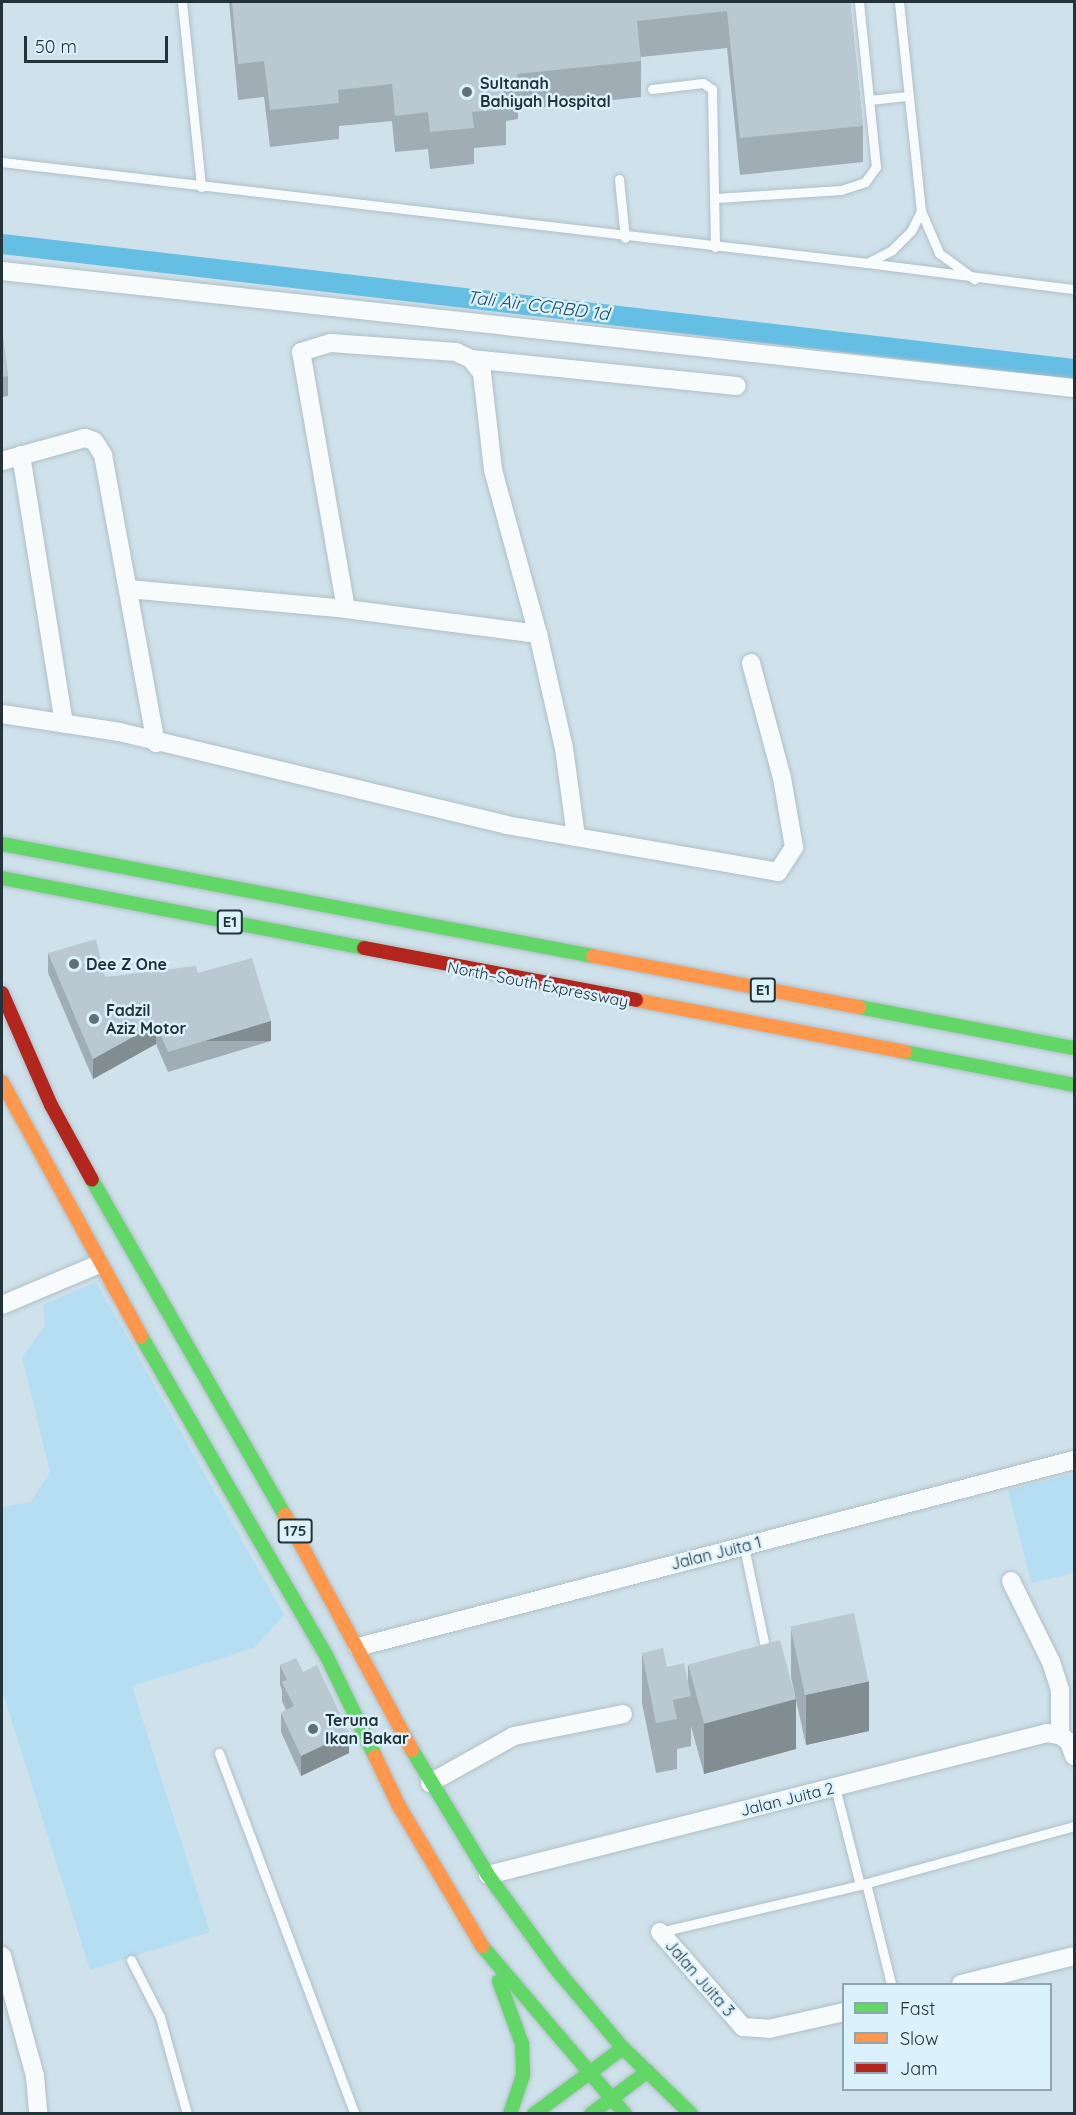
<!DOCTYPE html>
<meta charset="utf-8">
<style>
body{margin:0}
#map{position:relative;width:1076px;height:2115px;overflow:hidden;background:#cfe2eb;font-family:Quicksand,sans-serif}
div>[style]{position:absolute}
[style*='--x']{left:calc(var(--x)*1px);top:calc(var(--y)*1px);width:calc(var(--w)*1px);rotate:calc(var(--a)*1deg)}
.green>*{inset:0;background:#b5def2}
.canal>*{height:20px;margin:-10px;padding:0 10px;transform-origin:10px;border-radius:10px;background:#65bee3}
.roads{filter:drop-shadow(0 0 2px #b0bfc7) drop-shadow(0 0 2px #b0bfc7)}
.lane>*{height:9px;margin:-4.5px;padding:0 4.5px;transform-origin:4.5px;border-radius:4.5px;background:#f8fbfc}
.street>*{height:18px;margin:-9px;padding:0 9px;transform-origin:9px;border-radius:9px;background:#f8fbfc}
.fast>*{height:14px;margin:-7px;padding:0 7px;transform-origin:7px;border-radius:7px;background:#63d668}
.slow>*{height:14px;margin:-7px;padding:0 7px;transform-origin:7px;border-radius:7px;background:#ff974d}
.jam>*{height:14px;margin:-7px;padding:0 7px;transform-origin:7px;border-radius:7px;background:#b3261e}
.wall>*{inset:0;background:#a0adb4}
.shaded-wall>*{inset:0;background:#828d92;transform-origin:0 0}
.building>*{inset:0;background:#bac9d1;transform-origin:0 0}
.dots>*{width:16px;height:16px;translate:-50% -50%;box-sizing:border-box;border:3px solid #dbf1fc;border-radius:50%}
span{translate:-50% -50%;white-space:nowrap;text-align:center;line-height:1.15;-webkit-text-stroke:5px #dbf1fc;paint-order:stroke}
.shield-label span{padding:2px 4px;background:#dbf1fc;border:2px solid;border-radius:4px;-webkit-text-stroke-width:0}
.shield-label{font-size:15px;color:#243239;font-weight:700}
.poi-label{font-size:16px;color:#243239;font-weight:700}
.left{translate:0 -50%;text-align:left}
.street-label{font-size:16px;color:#243239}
.water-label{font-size:18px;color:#1e4d62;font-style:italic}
.frame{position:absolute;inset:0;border:3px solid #243239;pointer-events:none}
.legend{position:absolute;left:842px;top:1983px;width:210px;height:108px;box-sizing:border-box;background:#dbf1fc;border:2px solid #92a5ae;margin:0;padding:8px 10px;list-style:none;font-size:18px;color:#243239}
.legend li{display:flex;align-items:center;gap:12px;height:30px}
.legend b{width:30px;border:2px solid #92a5ae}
.scale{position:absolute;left:24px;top:36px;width:144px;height:27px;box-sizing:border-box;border:3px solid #243239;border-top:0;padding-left:8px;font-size:18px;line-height:21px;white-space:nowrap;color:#243239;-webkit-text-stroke:4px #dbf1fc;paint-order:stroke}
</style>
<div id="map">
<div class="green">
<div style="clip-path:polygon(96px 1282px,284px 1615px,254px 1648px,132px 1686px,210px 1932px,90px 1970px,2px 1690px,2px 1507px,31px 1502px,50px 1472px,22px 1357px,45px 1326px,43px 1305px)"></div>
<div style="clip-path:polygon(1074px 1474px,1074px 1573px,1031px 1583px,1008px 1490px)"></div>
</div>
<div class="canal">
<div style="--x:2;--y:244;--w:1079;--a:6.65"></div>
</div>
<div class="roads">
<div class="lane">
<div style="--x:182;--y:2;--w:186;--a:84.1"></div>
<div style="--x:899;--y:2;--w:210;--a:84"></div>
<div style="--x:921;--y:211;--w:46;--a:66.8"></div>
<div style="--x:939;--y:253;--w:44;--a:36.6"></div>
<div style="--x:652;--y:89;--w:51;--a:-6.7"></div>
<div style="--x:703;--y:83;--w:11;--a:34"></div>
<div style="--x:712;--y:89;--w:158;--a:88.9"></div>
<div style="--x:869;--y:100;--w:38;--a:-6"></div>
<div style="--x:2;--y:162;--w:871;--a:6.66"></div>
<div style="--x:867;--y:263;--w:28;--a:-27"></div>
<div style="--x:892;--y:250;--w:27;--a:-45"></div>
<div style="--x:911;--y:231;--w:22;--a:-63"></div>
<div style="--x:619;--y:179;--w:59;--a:84.2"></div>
<div style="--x:716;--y:198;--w:125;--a:-3.7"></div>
<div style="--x:841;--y:190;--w:25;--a:-18"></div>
<div style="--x:865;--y:182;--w:19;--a:-54"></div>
<div style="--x:876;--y:167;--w:166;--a:-95.9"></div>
<div style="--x:867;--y:263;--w:209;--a:7.2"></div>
<div style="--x:744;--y:1547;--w:97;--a:78.1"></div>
<div style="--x:219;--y:1753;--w:386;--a:69.4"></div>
<div style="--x:835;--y:1787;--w:101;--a:75.7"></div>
<div style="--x:866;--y:1883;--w:104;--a:76.1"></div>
<div style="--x:660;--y:1932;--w:205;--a:-13.2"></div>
<div style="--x:860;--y:1885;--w:222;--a:-15.4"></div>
<div style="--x:131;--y:1960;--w:64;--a:63"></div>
<div style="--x:160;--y:2017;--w:101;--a:74.4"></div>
</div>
<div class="street">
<div style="--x:2;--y:271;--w:1078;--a:6.23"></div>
<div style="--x:471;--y:359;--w:267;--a:5.8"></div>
<div style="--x:21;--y:455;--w:272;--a:80.9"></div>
<div style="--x:2;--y:461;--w:86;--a:-15.5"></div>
<div style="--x:85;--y:438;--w:9;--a:18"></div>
<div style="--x:94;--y:441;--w:17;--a:57"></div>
<div style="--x:103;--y:455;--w:293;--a:79.6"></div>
<div style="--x:128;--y:589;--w:219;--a:5.2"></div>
<div style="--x:346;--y:609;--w:194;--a:7.4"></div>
<div style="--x:346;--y:609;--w:261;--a:-99.9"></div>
<div style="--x:301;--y:352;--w:31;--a:-17"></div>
<div style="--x:331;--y:343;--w:125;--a:4.1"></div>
<div style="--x:456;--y:352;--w:17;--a:25"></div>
<div style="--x:471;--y:359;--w:18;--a:52"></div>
<div style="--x:482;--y:373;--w:98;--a:83.5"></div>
<div style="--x:493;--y:470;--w:170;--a:74.7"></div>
<div style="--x:538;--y:634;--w:117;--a:77.2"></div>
<div style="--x:564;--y:748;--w:90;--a:82.3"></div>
<div style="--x:2;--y:714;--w:119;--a:8.7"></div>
<div style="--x:120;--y:732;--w:397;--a:13.5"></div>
<div style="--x:506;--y:825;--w:276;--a:9.8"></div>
<div style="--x:778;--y:872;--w:30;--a:-57"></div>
<div style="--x:794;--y:847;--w:70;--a:-99.9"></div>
<div style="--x:782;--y:778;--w:119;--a:-105.1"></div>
<div style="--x:2;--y:1305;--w:105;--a:-22.9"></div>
<div style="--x:1011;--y:1581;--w:90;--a:63.7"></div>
<div style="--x:1051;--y:1662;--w:29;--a:72"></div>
<div style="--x:1060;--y:1690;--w:45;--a:90"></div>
<div style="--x:358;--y:1647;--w:740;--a:-14.64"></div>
<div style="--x:430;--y:1783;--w:96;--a:-29.2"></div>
<div style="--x:514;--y:1736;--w:111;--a:-11.4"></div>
<div style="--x:488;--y:1875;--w:577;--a:-14.25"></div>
<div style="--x:1047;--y:1733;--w:13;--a:9"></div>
<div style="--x:1060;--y:1735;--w:11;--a:38"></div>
<div style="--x:1069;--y:1742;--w:15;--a:70"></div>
<div style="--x:660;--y:1932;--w:126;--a:48.9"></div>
<div style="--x:743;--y:2027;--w:26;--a:4"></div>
<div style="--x:769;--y:2029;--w:77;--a:-12.8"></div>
<div style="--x:2;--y:1956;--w:124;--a:74.6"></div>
<div style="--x:35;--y:2076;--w:38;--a:85"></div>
<div style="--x:961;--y:1984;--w:116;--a:-13.9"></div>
</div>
<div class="fast">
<div style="--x:2;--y:844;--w:602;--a:10.73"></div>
<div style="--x:2;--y:878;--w:369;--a:10.9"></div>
<div style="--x:859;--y:1007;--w:219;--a:10.8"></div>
<div style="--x:905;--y:1052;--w:172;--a:11"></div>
<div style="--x:92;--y:1180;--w:387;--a:60.1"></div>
<div style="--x:141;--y:1336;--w:373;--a:59.9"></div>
<div style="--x:328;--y:1659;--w:108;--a:64.1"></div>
<div style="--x:412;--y:1750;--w:146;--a:58.7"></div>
<div style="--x:488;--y:1875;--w:117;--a:54"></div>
<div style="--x:557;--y:1970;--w:102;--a:49.8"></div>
<div style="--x:623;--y:2048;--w:95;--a:44.1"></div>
<div style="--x:482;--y:1946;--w:221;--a:49.6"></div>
<div style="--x:499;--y:1981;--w:67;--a:69.9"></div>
<div style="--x:522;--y:2044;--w:31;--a:88"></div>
<div style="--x:523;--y:2075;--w:41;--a:108.4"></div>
<div style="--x:534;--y:2114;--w:111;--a:-36.6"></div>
<div style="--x:591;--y:2114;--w:71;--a:-37"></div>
</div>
<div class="slow">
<div style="--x:593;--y:956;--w:271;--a:10.9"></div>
<div style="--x:636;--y:1000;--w:274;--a:10.9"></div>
<div style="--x:2;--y:1082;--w:290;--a:61.3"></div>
<div style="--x:285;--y:1515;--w:267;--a:61.6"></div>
<div style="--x:375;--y:1756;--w:55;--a:64.4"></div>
<div style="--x:399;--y:1806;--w:163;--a:59.3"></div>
</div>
<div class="jam">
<div style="--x:364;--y:948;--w:277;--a:10.8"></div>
<div style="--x:2;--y:993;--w:122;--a:66.4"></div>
<div style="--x:51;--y:1105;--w:85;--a:61.3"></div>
</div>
</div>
<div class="wall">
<div style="clip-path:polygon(229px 2px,850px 2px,863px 126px,863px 162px,740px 175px,727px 48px,641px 57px,641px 97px,518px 110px,518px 119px,506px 121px,506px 145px,474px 148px,474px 164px,430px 169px,428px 149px,395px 152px,392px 121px,339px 126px,339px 139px,270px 147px,264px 97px,238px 100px)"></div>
<div style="clip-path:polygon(2px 330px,8px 376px,8px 396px,2px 397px)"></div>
<div style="clip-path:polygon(48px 953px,105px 977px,198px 973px,271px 1041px,168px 1072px,156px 1044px,93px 1079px,48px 973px)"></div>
<div style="clip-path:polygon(791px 1627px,869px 1731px,806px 1745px,796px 1700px,796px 1749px,704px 1774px,691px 1726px,691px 1746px,677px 1749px,677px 1769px,656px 1773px,642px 1703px,642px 1653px,667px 1667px,688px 1682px,688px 1665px,795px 1695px,791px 1677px)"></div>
<div style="clip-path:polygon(280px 1665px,303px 1672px,349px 1753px,301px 1776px,281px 1732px,281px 1713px,286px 1710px,282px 1701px,282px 1690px,280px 1685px)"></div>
</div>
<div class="shaded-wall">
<div style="left:271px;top:1021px;width:20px;height:108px;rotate:90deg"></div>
<div style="clip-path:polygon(156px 1024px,156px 1044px,93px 1079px,93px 1059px)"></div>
<div style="clip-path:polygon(869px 1681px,869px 1731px,806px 1745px,806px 1695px)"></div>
<div style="clip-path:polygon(796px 1699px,796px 1749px,704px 1774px,704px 1724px)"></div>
<div style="clip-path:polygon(349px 1733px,349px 1753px,301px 1776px,301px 1756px)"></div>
</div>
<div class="building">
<div style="clip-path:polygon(232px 2px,850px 2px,863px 126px,740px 138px,727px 11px,637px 21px,641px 61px,517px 74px,518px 83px,503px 85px,506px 109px,472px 112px,474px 128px,430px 132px,428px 112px,395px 116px,392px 84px,338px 90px,339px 103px,270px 110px,264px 61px,238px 64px)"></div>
<div style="clip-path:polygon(2px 330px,8px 376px,2px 377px)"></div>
<div style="clip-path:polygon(96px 939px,105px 977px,196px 966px,198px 973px,252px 958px,271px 1021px,168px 1052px,156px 1024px,93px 1059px,48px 953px)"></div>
<div style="left:854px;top:1613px;width:70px;height:65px;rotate:78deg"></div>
<div style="left:780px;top:1640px;width:61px;height:95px;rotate:75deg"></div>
<div style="clip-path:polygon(663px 1648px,667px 1667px,684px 1663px,691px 1696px,673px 1700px,677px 1719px,656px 1723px,642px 1653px)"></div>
<div style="clip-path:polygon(296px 1658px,303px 1672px,317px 1665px,349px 1733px,301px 1756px,281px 1713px,294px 1706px,282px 1682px,287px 1680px,280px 1665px)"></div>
</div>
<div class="dots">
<div style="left:467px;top:92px;background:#607077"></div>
<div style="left:74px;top:964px;background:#607077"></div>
<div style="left:94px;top:1019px;background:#607077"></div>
<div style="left:313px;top:1729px;background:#607077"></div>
</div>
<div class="shield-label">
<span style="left:230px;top:922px">E1</span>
<span style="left:763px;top:990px">E1</span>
<span style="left:295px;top:1531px">175</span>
</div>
<div class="poi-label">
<span class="left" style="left:480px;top:92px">Sultanah<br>Bahiyah Hospital</span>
<span class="left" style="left:86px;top:964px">Dee Z One</span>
<span class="left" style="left:106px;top:1019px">Fadzil<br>Aziz Motor</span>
<span class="left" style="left:325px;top:1729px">Teruna<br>Ikan Bakar</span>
</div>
<div class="street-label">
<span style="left:538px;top:984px;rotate:11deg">North–South Expressway</span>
<span style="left:716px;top:1553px;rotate:-14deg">Jalan Juita 1</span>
<span style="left:787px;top:1799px;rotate:-14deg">Jalan Juita 2</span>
<span style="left:700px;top:1978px;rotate:49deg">Jalan Juita 3</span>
</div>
<div class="water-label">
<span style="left:538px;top:306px;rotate:7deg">Tali Air CCRBD 1d</span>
</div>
<div class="frame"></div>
<ul class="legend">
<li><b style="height:8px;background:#63d668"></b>Fast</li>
<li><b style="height:8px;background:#ff974d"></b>Slow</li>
<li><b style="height:8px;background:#b3261e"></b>Jam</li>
</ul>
<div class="scale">50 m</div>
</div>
